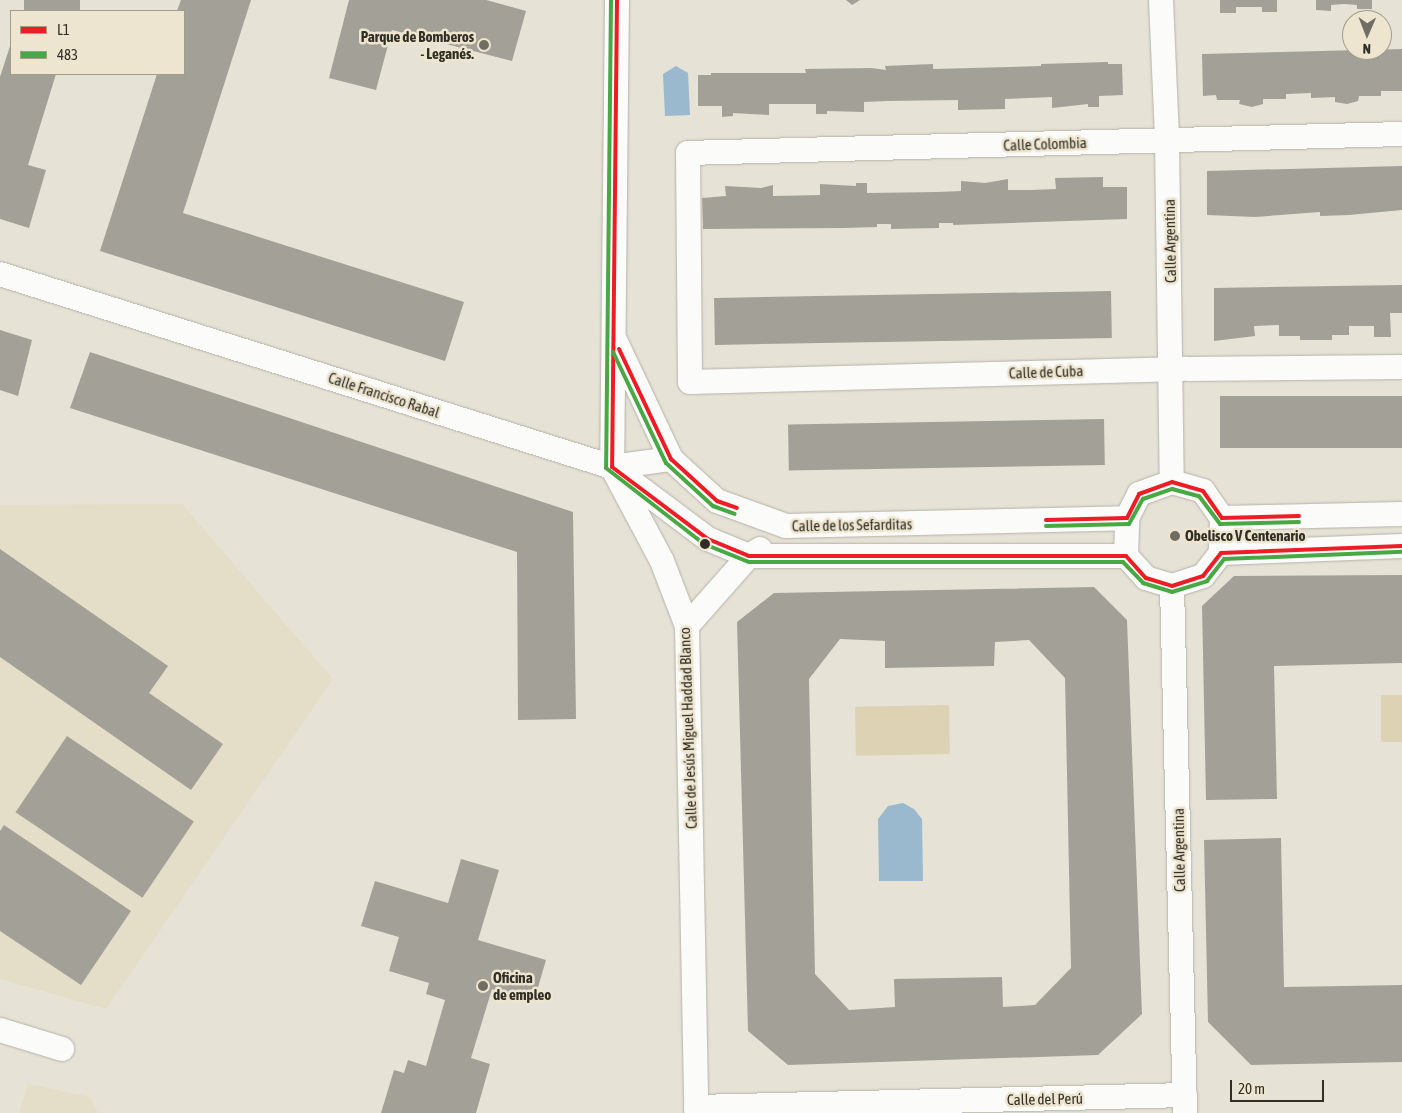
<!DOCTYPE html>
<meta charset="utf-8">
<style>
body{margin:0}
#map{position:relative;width:1402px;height:1113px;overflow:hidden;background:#e6e2d6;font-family:"Asap Condensed",sans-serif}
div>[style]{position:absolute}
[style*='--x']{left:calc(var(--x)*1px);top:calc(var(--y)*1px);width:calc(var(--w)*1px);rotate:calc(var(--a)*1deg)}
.built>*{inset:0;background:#e4ddc7}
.green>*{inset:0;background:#ddd2b3;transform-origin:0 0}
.water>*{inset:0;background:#9ab9ce}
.building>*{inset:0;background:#a3a097;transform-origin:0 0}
.roads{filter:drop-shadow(0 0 1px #b6b2a9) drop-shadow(0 0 1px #b6b2a9)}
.minor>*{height:24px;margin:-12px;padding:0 12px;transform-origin:12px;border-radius:12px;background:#fbfbf9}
.bus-1>*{height:4px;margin:-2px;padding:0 2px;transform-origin:2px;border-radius:2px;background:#ee1c25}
.bus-2>*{height:4px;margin:-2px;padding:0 2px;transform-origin:2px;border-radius:2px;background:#48a944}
.dots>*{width:14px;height:14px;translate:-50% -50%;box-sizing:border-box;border:2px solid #ede5cf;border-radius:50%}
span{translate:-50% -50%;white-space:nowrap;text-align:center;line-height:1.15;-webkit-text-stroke:5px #ede5cf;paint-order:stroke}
.poi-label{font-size:15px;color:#312e25;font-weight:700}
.right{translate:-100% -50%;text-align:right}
.left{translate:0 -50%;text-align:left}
.street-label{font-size:15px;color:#312e25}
.legend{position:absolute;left:10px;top:10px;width:175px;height:65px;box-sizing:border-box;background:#ede5cf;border:1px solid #a29c8b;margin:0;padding:6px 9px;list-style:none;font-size:15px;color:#312e25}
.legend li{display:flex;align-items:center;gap:10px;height:25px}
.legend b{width:25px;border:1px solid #a29c8b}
.north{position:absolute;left:1342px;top:10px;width:50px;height:50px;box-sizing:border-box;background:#ede5cf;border:1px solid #a29c8b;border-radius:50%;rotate:181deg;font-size:14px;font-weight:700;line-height:20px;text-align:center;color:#312e25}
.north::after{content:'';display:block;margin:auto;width:18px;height:22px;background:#706d63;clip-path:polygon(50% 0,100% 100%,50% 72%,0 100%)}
.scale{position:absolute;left:1230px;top:1080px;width:94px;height:22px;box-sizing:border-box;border:2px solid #312e25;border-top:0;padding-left:6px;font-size:15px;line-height:18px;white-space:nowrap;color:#312e25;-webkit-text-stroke:4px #ede5cf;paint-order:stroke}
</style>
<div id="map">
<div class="built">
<div style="clip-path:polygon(182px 504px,333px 679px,106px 1009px,0 979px,0 505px)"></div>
<div style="clip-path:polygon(28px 1084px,90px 1097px,98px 1113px,19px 1113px)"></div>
</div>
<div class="green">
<div style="left:1381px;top:695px;width:21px;height:47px"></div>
<div style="left:949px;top:705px;width:49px;height:94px;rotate:89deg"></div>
</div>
<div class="water">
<div style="clip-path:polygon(676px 66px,688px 73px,690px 115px,665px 116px,663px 74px)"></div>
<div style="clip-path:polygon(903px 803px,914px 809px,922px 819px,923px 881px,879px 881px,878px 819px,888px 806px)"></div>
</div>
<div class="building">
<div style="left:24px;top:0;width:56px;height:11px"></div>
<div style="clip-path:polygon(181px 0,251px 0,183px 213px,464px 302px,445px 361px,100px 251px,157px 74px,184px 74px,184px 11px,177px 11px)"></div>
<div style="clip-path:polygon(349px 0,486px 0,526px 11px,512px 61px,392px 30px,376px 90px,329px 78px)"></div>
<div style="clip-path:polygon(846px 0,860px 0,852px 5px)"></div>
<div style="clip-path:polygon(1220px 0,1277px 0,1277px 12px,1262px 12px,1262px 7px,1236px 7px,1236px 13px,1220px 13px)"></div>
<div style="clip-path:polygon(1316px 0,1372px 0,1372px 9px,1357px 9px,1357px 5px,1344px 4px,1331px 5px,1331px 11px,1316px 10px)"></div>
<div style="clip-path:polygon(11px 43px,11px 74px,56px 74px,28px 165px,46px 170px,29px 228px,0 219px,0 77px)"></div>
<div style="clip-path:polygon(1402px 49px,1402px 91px,1381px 91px,1381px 96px,1359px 96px,1358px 101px,1347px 104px,1335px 102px,1335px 97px,1311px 98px,1311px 93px,1286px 94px,1286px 99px,1263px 99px,1263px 104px,1252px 107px,1239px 104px,1240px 100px,1217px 100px,1216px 95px,1203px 96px,1202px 54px)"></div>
<div style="clip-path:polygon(1108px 62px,1108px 64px,1122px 64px,1123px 95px,1099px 96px,1099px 107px,1088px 107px,1088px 104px,1052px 108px,1052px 97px,1005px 99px,1005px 109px,958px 110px,958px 100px,887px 101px,864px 102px,864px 112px,827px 111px,827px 114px,816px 114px,816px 104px,769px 104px,769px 115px,733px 113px,733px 116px,722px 117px,722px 106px,698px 106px,698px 75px,711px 75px,711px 73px,806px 73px,805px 69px,871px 68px,886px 70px,885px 66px,933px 64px,933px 69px,1041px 66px,1041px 64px)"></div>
<div style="clip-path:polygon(1402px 166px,1402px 210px,1349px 215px,1320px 216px,1320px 212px,1255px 217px,1207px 215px,1207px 171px)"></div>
<div style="clip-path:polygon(1103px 177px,1103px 187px,1127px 187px,1127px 219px,953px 225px,953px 223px,939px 223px,939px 228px,891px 229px,891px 224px,877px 224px,877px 227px,844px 228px,703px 229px,702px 198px,726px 196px,725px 186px,761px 188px,773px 185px,773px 196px,820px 195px,820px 184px,856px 186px,856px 183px,867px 183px,867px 193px,938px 192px,961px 191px,961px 181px,985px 183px,1008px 179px,1008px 190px,1032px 190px,1056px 189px,1055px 178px)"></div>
<div style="clip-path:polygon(1402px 285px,1402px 313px,1390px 313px,1391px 337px,1374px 337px,1374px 326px,1349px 326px,1349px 335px,1332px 335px,1332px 340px,1300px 340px,1300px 336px,1279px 336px,1279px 325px,1254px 326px,1255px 336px,1214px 341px,1214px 288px)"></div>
<div style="left:1111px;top:291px;width:47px;height:397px;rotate:89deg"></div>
<div style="clip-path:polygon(0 330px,32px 340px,18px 396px,0 390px)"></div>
<div style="clip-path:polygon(90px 352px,573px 512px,576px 719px,518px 720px,517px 552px,70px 408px)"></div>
<div style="left:1402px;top:396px;width:52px;height:182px;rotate:90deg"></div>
<div style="left:1104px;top:419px;width:46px;height:316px;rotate:89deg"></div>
<div style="clip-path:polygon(0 549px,168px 666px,149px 693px,223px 744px,191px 790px,0 657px)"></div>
<div style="clip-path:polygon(1402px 575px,1402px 663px,1274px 666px,1277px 799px,1206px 800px,1202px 606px,1234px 576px)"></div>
<div style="clip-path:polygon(evenodd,1094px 587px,1127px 620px,1142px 1014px,1098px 1055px,788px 1065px,748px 1031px,737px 622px,774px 593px,1094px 587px,840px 639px,885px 641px,885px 668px,994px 666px,995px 642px,1029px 640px,1065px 678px,1071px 968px,1035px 1005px,1003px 1007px,1002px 977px,894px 979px,895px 1007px,849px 1010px,815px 974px,809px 679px,840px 639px)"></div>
<div style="left:67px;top:736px;width:153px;height:92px;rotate:34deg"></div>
<div style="clip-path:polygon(4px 825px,131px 911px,81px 985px,0 931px,0 831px)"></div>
<div style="clip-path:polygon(1281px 838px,1284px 987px,1402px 985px,1402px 1062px,1251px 1065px,1208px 1022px,1204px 840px)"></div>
<div style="clip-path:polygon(461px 859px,499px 870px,478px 940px,546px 960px,534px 1001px,492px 989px,471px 1058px,490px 1064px,476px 1113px,381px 1113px,394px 1070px,404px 1073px,408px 1060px,426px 1066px,445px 1000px,426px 994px,429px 983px,389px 971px,399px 937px,361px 926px,375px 881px,448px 903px)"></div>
</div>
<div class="roads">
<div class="minor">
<div style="--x:617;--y:0;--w:467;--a:90.6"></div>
<div style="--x:612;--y:467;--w:106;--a:62"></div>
<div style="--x:662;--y:561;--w:70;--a:69"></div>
<div style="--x:687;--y:626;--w:487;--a:88.9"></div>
<div style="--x:1161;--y:0;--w:140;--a:87.5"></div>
<div style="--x:1167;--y:140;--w:342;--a:89.2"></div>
<div style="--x:1402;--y:134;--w:714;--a:178.48"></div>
<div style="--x:688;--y:153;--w:229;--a:89.5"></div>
<div style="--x:690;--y:382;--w:483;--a:-1.5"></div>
<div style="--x:1173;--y:369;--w:229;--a:-0.5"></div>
<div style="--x:0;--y:274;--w:642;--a:17.5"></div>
<div style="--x:612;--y:467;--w:120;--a:36.9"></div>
<div style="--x:708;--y:539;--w:44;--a:22.5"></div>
<div style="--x:749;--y:556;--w:377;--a:0"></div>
<div style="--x:616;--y:342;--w:129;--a:64.8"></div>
<div style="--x:671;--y:459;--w:62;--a:42.4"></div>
<div style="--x:717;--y:501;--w:73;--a:19.9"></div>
<div style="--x:786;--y:526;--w:341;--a:-1.3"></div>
<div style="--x:612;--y:467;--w:60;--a:-7.7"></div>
<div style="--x:1172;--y:482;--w:32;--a:16"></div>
<div style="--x:1203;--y:491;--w:33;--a:55"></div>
<div style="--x:1222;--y:518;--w:35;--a:92"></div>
<div style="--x:1221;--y:553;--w:29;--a:128"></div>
<div style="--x:1203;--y:576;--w:33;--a:162"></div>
<div style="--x:1172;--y:586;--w:27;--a:-163"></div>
<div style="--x:1146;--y:578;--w:30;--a:-132"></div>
<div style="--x:1126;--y:556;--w:38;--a:-88"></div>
<div style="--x:1127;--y:518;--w:27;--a:-63"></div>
<div style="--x:1139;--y:494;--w:35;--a:-20"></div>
<div style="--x:1222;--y:518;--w:180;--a:-1.3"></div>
<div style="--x:1221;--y:553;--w:181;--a:-2.2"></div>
<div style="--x:1172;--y:586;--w:527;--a:88.59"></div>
<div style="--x:687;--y:626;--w:94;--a:-48.5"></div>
<div style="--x:749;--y:556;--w:13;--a:-32"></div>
<div style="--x:0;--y:1030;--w:65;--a:17"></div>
<div style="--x:696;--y:1107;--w:489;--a:-1.4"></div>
</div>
</div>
<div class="bus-1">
<div style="--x:617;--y:0;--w:467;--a:90.6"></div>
<div style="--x:612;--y:467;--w:120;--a:36.9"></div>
<div style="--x:708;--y:539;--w:44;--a:22.5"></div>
<div style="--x:749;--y:556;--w:377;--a:0"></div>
<div style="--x:1126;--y:556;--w:30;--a:48"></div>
<div style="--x:1146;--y:578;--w:27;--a:17"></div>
<div style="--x:1172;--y:586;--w:33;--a:-18"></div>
<div style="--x:1203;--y:576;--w:29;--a:-52"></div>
<div style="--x:1221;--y:553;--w:181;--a:-2.2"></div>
<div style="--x:619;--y:349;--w:122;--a:64.7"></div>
<div style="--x:671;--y:459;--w:62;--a:42.4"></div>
<div style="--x:717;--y:501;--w:21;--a:19"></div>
<div style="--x:1046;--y:520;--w:81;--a:-1.4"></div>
<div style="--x:1127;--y:518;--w:27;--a:-63"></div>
<div style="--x:1139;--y:494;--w:35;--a:-20"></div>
<div style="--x:1172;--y:482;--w:32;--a:16"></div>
<div style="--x:1203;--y:491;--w:33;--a:55"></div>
<div style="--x:1222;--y:518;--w:77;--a:-1.5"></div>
</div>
<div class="bus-2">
<div style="--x:611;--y:0;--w:468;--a:90.6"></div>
<div style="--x:606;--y:468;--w:124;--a:37.8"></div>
<div style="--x:704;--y:544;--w:48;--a:21.8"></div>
<div style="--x:749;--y:562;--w:374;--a:0"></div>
<div style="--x:1123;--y:562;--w:29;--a:46"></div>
<div style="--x:1143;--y:583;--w:30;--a:17"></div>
<div style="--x:1172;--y:592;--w:37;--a:-17"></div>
<div style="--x:1207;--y:581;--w:28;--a:-52"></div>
<div style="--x:1224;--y:559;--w:178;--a:-2.3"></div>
<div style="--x:613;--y:352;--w:123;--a:64.5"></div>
<div style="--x:666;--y:463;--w:64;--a:42.5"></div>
<div style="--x:713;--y:506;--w:23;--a:20"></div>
<div style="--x:1046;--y:526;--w:83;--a:-1.4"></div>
<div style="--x:1129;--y:524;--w:29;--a:-61"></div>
<div style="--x:1143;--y:499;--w:31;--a:-19"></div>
<div style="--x:1172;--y:489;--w:28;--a:15"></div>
<div style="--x:1199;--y:496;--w:35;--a:53"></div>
<div style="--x:1220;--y:524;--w:79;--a:-1.5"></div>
</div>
<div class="dots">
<div style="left:484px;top:45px;background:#706d63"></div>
<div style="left:1175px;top:536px;background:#706d63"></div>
<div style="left:705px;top:544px;background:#312e25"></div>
<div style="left:483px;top:986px;background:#706d63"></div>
</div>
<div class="poi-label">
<span class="right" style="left:474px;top:45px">Parque de Bomberos<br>- Leganés.</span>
<span class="left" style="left:1185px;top:536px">Obelisco V Centenario</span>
<span class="left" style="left:493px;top:986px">Oficina<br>de empleo</span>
</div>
<div class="street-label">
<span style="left:1045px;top:144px;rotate:-2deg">Calle Colombia</span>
<span style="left:1170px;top:241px;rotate:-91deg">Calle Argentina</span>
<span style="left:1046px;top:372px;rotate:-2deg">Calle de Cuba</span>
<span style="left:384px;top:395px;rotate:18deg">Calle Francisco Rabal</span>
<span style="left:852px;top:525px;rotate:-1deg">Calle de los Sefarditas</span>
<span style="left:688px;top:728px;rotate:-92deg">Calle de Jesús Miguel Haddad Blanco</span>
<span style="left:1179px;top:850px;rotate:-91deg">Calle Argentina</span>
<span style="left:1045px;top:1099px;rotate:-1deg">Calle del Perú</span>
</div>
<ul class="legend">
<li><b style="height:6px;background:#ee1c25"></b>L1</li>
<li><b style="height:6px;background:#48a944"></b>483</li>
</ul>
<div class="north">N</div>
<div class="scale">20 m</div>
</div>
